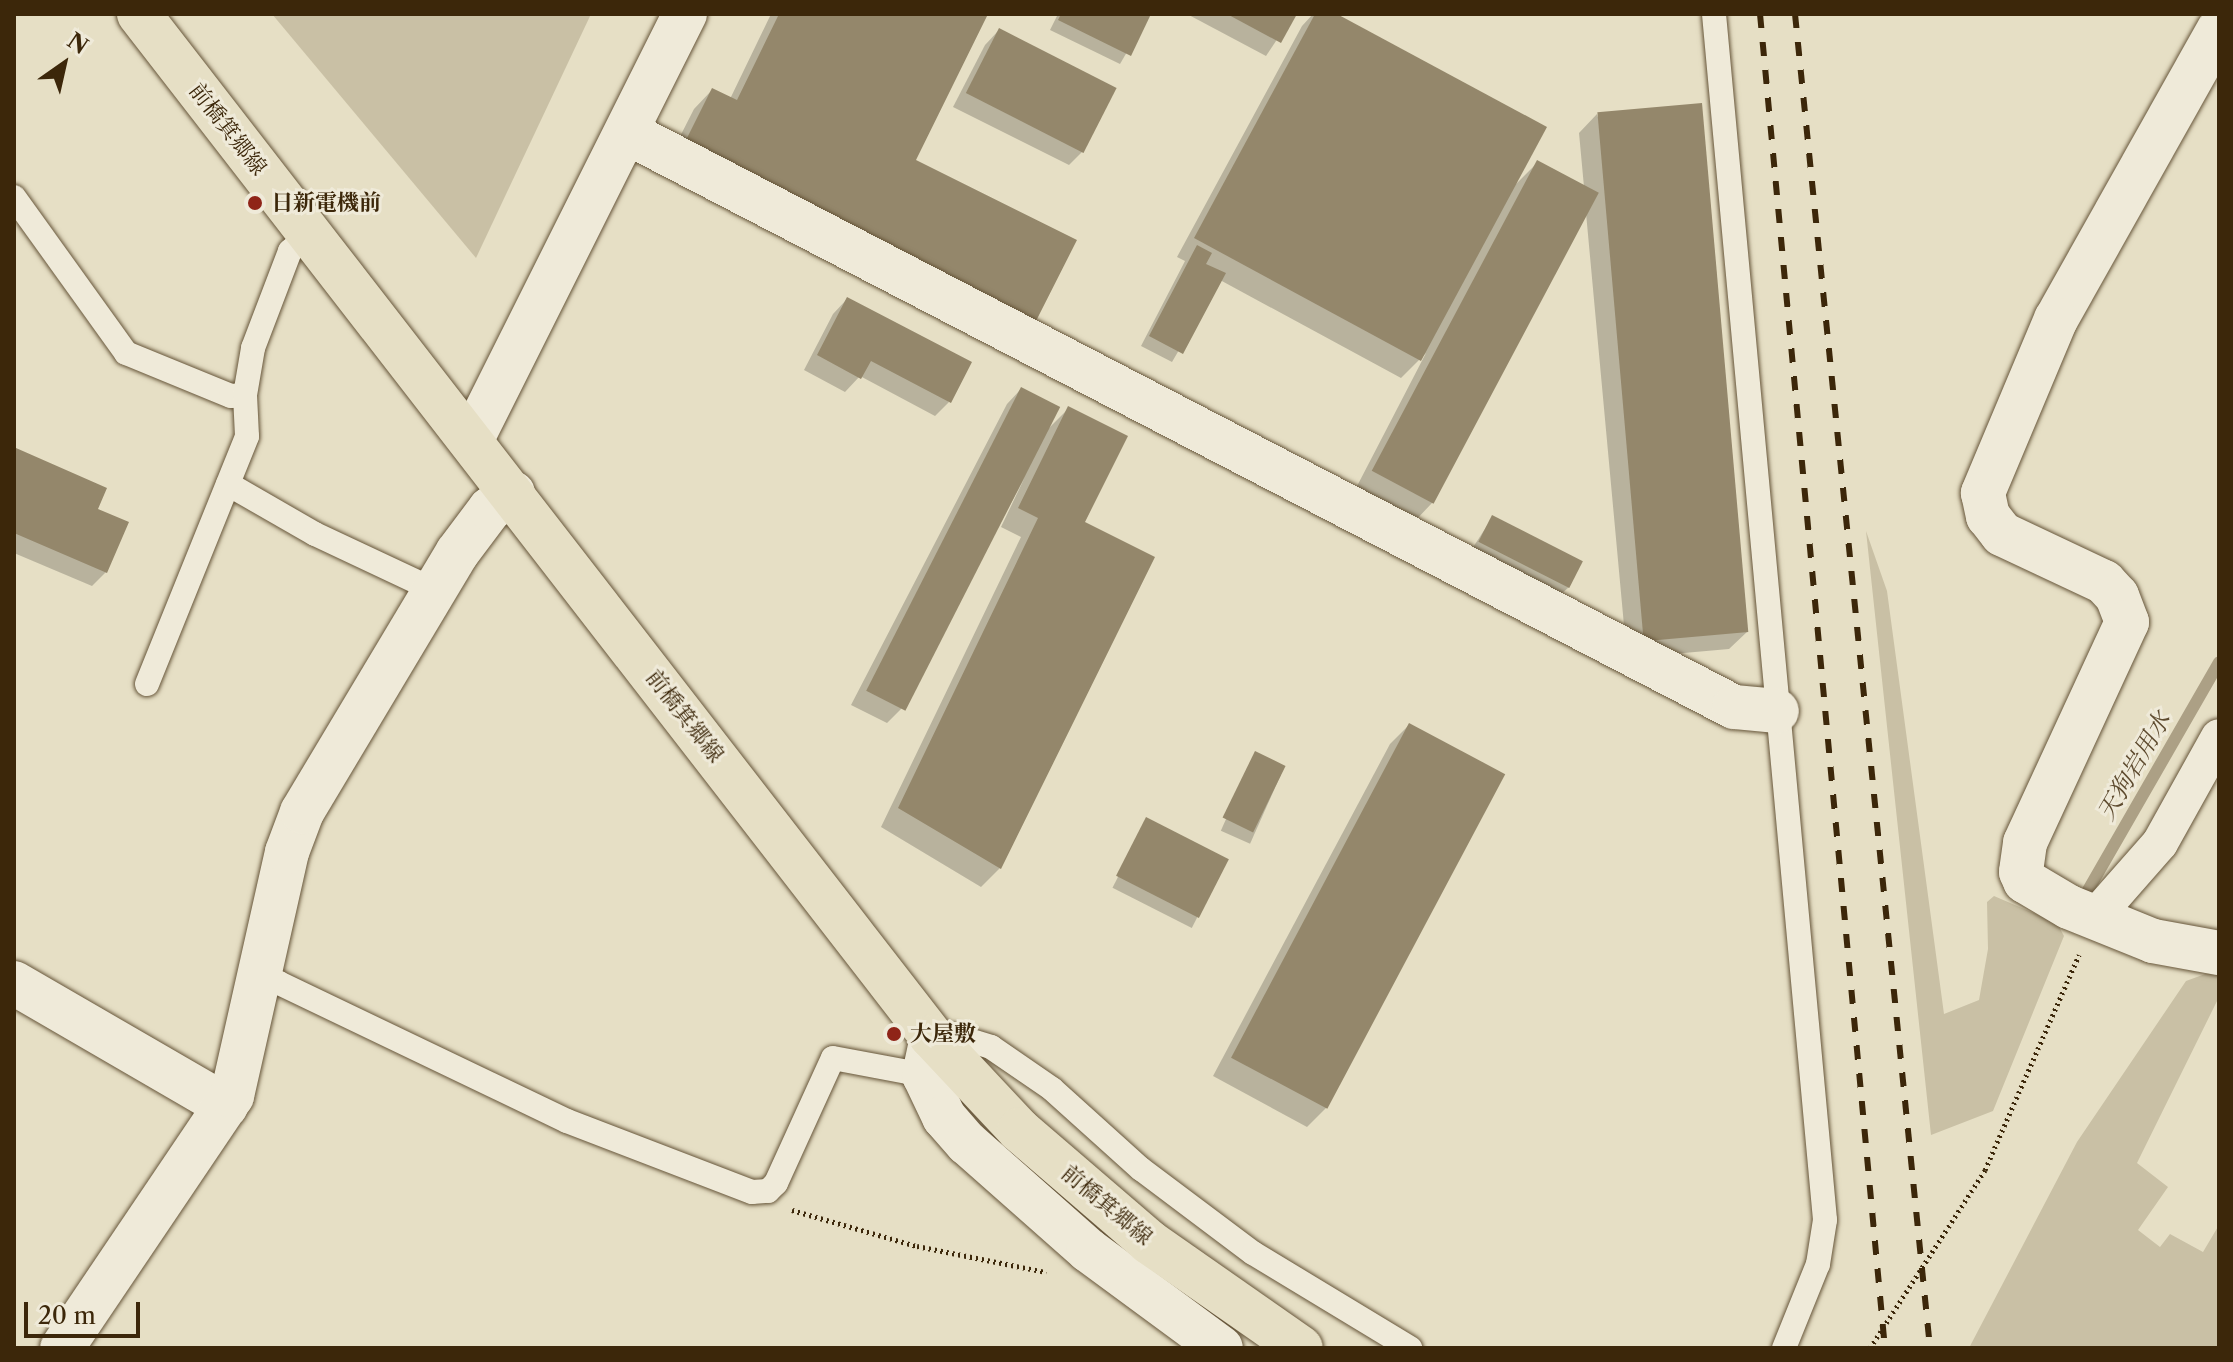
<!DOCTYPE html>
<meta charset="utf-8">
<style>
body{margin:0}
#map{position:relative;width:2233px;height:1362px;overflow:hidden;background:#e6dfc5;font-family:"Libre Caslon Text","Noto Serif JP",serif}
div>[style]{position:absolute}
[style*='--x']{left:calc(var(--x)*1px);top:calc(var(--y)*1px);width:calc(var(--w)*1px);rotate:calc(var(--a)*1deg)}
.green>*{inset:0;background:#c9c0a5}
.shadow>*{inset:0;background:#0003;transform-origin:0 0}
.stream>*{height:12px;margin:-6px;padding:0 6px;transform-origin:6px;border-radius:6px;background:#aca085}
.building>*{inset:0;background:#94876b;transform-origin:0 0}
.path>*{height:5px;margin-top:-2.5px;transform-origin:0;background:repeating-linear-gradient(90deg,#3c270a 0 2px,transparent 0 6px)}
.roads{filter:drop-shadow(0 0 2px #665539) drop-shadow(0 0 2px #665539)}
.service>*{height:24px;margin:-12px;padding:0 12px;transform-origin:12px;border-radius:12px;background:#efead9}
.pedestrian>*{height:36px;margin:-18px;padding:0 18px;transform-origin:18px;border-radius:18px;background:#efead9}
.minor>*{height:44px;margin:-22px;padding:0 22px;transform-origin:22px;border-radius:22px;background:#efead9}
.tertiary>*{height:44px;margin:-22px;padding:0 22px;transform-origin:22px;border-radius:22px;background:#efead9}
.primary>*{height:44px;margin:-22px;padding:0 22px;transform-origin:22px;border-radius:22px;background:#e6dfc5}
.rail>*{height:6px;margin-top:-3px;transform-origin:0;background:repeating-linear-gradient(90deg,#3c270a 0 14px,transparent 0 28px)}
.dots>*{width:22px;height:22px;translate:-50% -50%;box-sizing:border-box;border:4px solid #efead9;border-radius:50%}
span{translate:-50% -50%;white-space:nowrap;text-align:center;line-height:1.15;-webkit-text-stroke:6px #efead9;paint-order:stroke}
.street-label{font-size:22px;color:#3c270a}
.poi-label{font-size:22px;color:#3c270a;font-weight:700}
.left{translate:0 -50%;text-align:left}
.water-label{font-size:24px;color:#5e4b2f;font-style:italic}
.frame{position:absolute;inset:0;border:16px solid #3c270a;pointer-events:none}
.north{position:absolute;left:24px;top:24px;width:80px;height:80px;-webkit-text-stroke:6px #efead9;paint-order:stroke;rotate:34deg;font-size:22px;font-weight:700;line-height:32px;text-align:center;color:#3c270a}
.north::after{content:'';display:block;margin:auto;width:28px;height:36px;background:#3c270a;clip-path:polygon(50% 0,100% 100%,50% 72%,0 100%)}
.scale{position:absolute;left:24px;top:1302px;width:116px;height:36px;box-sizing:border-box;border:4px solid #3c270a;border-top:0;padding-left:10px;font-size:24px;line-height:28px;white-space:nowrap;color:#3c270a;-webkit-text-stroke:6px #efead9;paint-order:stroke}
</style>
<div id="map">
<div class="green">
<div style="clip-path:polygon(272px 14px,591px 14px,476px 258px)"></div>
<div style="clip-path:polygon(1866px 531px,1887px 591px,1944px 1014px,1979px 1000px,1988px 949px,1987px 902px,1994px 896px,2057px 923px,2064px 936px,1993px 1111px,1931px 1135px)"></div>
<div style="clip-path:polygon(2208px 973px,2219px 974px,2219px 997px,2137px 1163px,2168px 1187px,2138px 1230px,2160px 1247px,2170px 1234px,2203px 1252px,2219px 1225px,2219px 1348px,1969px 1348px,2077px 1142px,2186px 981px)"></div>
</div>
<div class="shadow">
<div style="clip-path:polygon(771px 14px,985px 14px,665px 166px,694px 109px,712px 90px,730px 99px)"></div>
<div style="clip-path:polygon(1058px 14px,1149px 14px,1120px 64px,1050px 30px)"></div>
<div style="clip-path:polygon(1187px 14px,1294px 14px,1266px 56px)"></div>
<div style="clip-path:polygon(1313px 14px,1333px 14px,1516px 184px,1537px 163px,1584px 187px,1579px 133px,1597px 114px,1748px 631px,1729px 649px,1627px 658px,1586px 213px,1432px 503px,1414px 522px,1355px 490px,1426px 353px,1401px 378px,1220px 280px,1172px 362px,1141px 346px,1185px 261px,1177px 257px,1302px 26px)"></div>
<div style="clip-path:polygon(999px 30px,1083px 151px,1069px 165px,953px 107px,985px 45px)"></div>
<div style="clip-path:polygon(847px 299px,949px 402px,935px 416px,860px 376px,845px 392px,804px 370px,833px 314px)"></div>
<div style="clip-path:polygon(1021px 389px,1046px 431px,1068px 409px,1082px 523px,1000px 868px,981px 887px,881px 827px,1021px 537px,1001px 527px,1024px 479px,901px 709px,887px 723px,851px 705px,1007px 404px)"></div>
<div style="clip-path:polygon(16px 451px,96px 510px,106px 572px,92px 586px,14px 553px)"></div>
<div style="clip-path:polygon(1492px 518px,1569px 587px,1559px 596px,1470px 552px)"></div>
<div style="clip-path:polygon(1409px 725px,1503px 776px,1326px 1108px,1307px 1127px,1213px 1076px,1390px 744px)"></div>
<div style="left:1255px;top:754px;width:32px;height:84px;rotate:24deg"></div>
<div style="left:1147px;top:820px;width:89px;height:76px;rotate:27deg"></div>
</div>
<div class="stream">
<div style="--x:2087;--y:892;--w:265;--a:-60.1"></div>
</div>
<div class="building">
<div style="clip-path:polygon(779px 14px,988px 14px,916px 160px,1077px 240px,1035px 323px,682px 148px,712px 88px,737px 100px)"></div>
<div style="clip-path:polygon(1061px 14px,1151px 14px,1131px 56px,1058px 20px)"></div>
<div style="clip-path:polygon(1227px 14px,1297px 14px,1281px 43px)"></div>
<div style="clip-path:polygon(1315px 14px,1337px 14px,1547px 127px,1421px 361px,1194px 238px)"></div>
<div style="left:999px;top:28px;width:132px;height:73px;rotate:27deg"></div>
<div style="left:1702px;top:103px;width:531px;height:105px;rotate:85deg"></div>
<div style="left:1537px;top:160px;width:70px;height:352px;rotate:28deg"></div>
<div style="clip-path:polygon(1197px 245px,1212px 253px,1206px 264px,1226px 273px,1183px 354px,1149px 336px)"></div>
<div style="clip-path:polygon(847px 297px,972px 362px,951px 403px,871px 361px,861px 379px,817px 355px)"></div>
<div style="left:1021px;top:387px;width:44px;height:341px;rotate:27deg"></div>
<div style="clip-path:polygon(1068px 406px,1128px 436px,1085px 522px,1155px 557px,1001px 869px,898px 808px,1038px 518px,1018px 508px)"></div>
<div style="clip-path:polygon(16px 448px,107px 488px,98px 509px,129px 522px,107px 573px,14px 533px)"></div>
<div style="left:1492px;top:515px;width:102px;height:30px;rotate:27deg"></div>
<div style="left:1409px;top:723px;width:109px;height:379px;rotate:28deg"></div>
<div style="left:1255px;top:751px;width:34px;height:74px;rotate:26deg"></div>
<div style="left:1146px;top:817px;width:93px;height:66px;rotate:27deg"></div>
</div>
<div class="path">
<div style="--x:792;--y:1210;--w:130;--a:16.1"></div>
<div style="--x:917;--y:1246;--w:132;--a:11.4"></div>
<div style="--x:1870;--y:1348;--w:212;--a:-57.1"></div>
<div style="--x:1985;--y:1170;--w:235;--a:-66.4"></div>
</div>
<div class="roads">
<div class="service">
<div style="--x:1714;--y:14;--w:1211;--a:84.74"></div>
<div style="--x:1825;--y:1220;--w:45;--a:99"></div>
<div style="--x:1818;--y:1264;--w:91;--a:112"></div>
<div style="--x:14;--y:197;--w:192;--a:54.3"></div>
<div style="--x:126;--y:353;--w:113;--a:22.3"></div>
<div style="--x:231;--y:396;--w:14;--a:-4"></div>
<div style="--x:228;--y:484;--w:100;--a:29.9"></div>
<div style="--x:315;--y:534;--w:132;--a:25.2"></div>
<div style="--x:147;--y:684;--w:267;--a:-68"></div>
<div style="--x:247;--y:436;--w:41;--a:-92.8"></div>
<div style="--x:245;--y:395;--w:48;--a:-80.3"></div>
<div style="--x:253;--y:348;--w:104;--a:-69.1"></div>
<div style="--x:290;--y:251;--w:26;--a:-40"></div>
<div style="--x:260;--y:980;--w:19;--a:9"></div>
<div style="--x:279;--y:983;--w:319;--a:25.6"></div>
<div style="--x:567;--y:1121;--w:198;--a:21"></div>
<div style="--x:752;--y:1192;--w:16;--a:-4"></div>
<div style="--x:768;--y:1191;--w:11;--a:-45"></div>
<div style="--x:776;--y:1183;--w:137;--a:-65.5"></div>
<div style="--x:833;--y:1058;--w:93;--a:10.6"></div>
<div style="--x:932;--y:1037;--w:20;--a:-6"></div>
<div style="--x:952;--y:1035;--w:41;--a:17.1"></div>
<div style="--x:991;--y:1047;--w:74;--a:34.5"></div>
<div style="--x:1052;--y:1089;--w:120;--a:42"></div>
<div style="--x:1141;--y:1169;--w:140;--a:36.9"></div>
<div style="--x:1253;--y:1253;--w:184;--a:31.2"></div>
</div>
<div class="pedestrian">
<div style="--x:2095;--y:917;--w:98;--a:-48.7"></div>
<div style="--x:2160;--y:843;--w:121;--a:-60.9"></div>
</div>
<div class="minor">
<div style="--x:2219;--y:29;--w:333;--a:119.3"></div>
<div style="--x:2056;--y:319;--w:189;--a:112.8"></div>
<div style="--x:1983;--y:493;--w:24;--a:78"></div>
<div style="--x:1988;--y:516;--w:23;--a:52"></div>
<div style="--x:2002;--y:534;--w:113;--a:25.2"></div>
<div style="--x:2104;--y:582;--w:19;--a:47"></div>
<div style="--x:2117;--y:596;--w:28;--a:69"></div>
<div style="--x:2127;--y:622;--w:243;--a:114.8"></div>
<div style="--x:2025;--y:843;--w:29;--a:98"></div>
<div style="--x:2021;--y:872;--w:10;--a:66"></div>
<div style="--x:2025;--y:881;--w:51;--a:30.6"></div>
<div style="--x:2069;--y:907;--w:91;--a:22"></div>
<div style="--x:2153;--y:941;--w:67;--a:10.3"></div>
<div style="--x:628;--y:133;--w:1246;--a:27.43"></div>
<div style="--x:1734;--y:707;--w:43;--a:5.3"></div>
<div style="--x:14;--y:983;--w:245;--a:30.1"></div>
<div style="--x:932;--y:1037;--w:39;--a:102"></div>
<div style="--x:924;--y:1075;--w:47;--a:64.5"></div>
<div style="--x:944;--y:1117;--w:35;--a:49"></div>
<div style="--x:967;--y:1143;--w:162;--a:41.5"></div>
<div style="--x:1088;--y:1250;--w:165;--a:36.4"></div>
<div style="--x:62;--y:1348;--w:304;--a:-56"></div>
<div style="--x:232;--y:1096;--w:250;--a:-77.3"></div>
<div style="--x:287;--y:852;--w:43;--a:-69.4"></div>
<div style="--x:302;--y:812;--w:302;--a:-59.1"></div>
<div style="--x:457;--y:553;--w:55;--a:-53.1"></div>
<div style="--x:490;--y:509;--w:28;--a:-35"></div>
</div>
<div class="tertiary">
<div style="--x:471;--y:441;--w:478;--a:-63.4"></div>
</div>
<div class="primary">
<div style="--x:139;--y:14;--w:1294;--a:52.22"></div>
<div style="--x:932;--y:1037;--w:127;--a:46.9"></div>
<div style="--x:1019;--y:1130;--w:172;--a:40.7"></div>
<div style="--x:1149;--y:1242;--w:185;--a:34.9"></div>
</div>
</div>
<div class="rail">
<div style="--x:1760;--y:14;--w:1340;--a:84.65"></div>
<div style="--x:1795;--y:14;--w:1341;--a:84.22"></div>
</div>
<div class="dots">
<div style="left:255px;top:203px;background:#8f2418"></div>
<div style="left:894px;top:1034px;background:#8f2418"></div>
</div>
<div class="street-label">
<span style="left:228px;top:129px;rotate:52deg">前橋箕郷線</span>
<span style="left:685px;top:716px;rotate:52deg">前橋箕郷線</span>
<span style="left:1107px;top:1205px;rotate:40deg">前橋箕郷線</span>
</div>
<div class="poi-label">
<span class="left" style="left:271px;top:203px">日新電機前</span>
<span class="left" style="left:910px;top:1034px">大屋敷</span>
</div>
<div class="water-label">
<span style="left:2134px;top:766px;rotate:-60deg">天狗岩用水</span>
</div>
<div class="frame"></div>
<div class="north">N</div>
<div class="scale">20 m</div>
</div>
